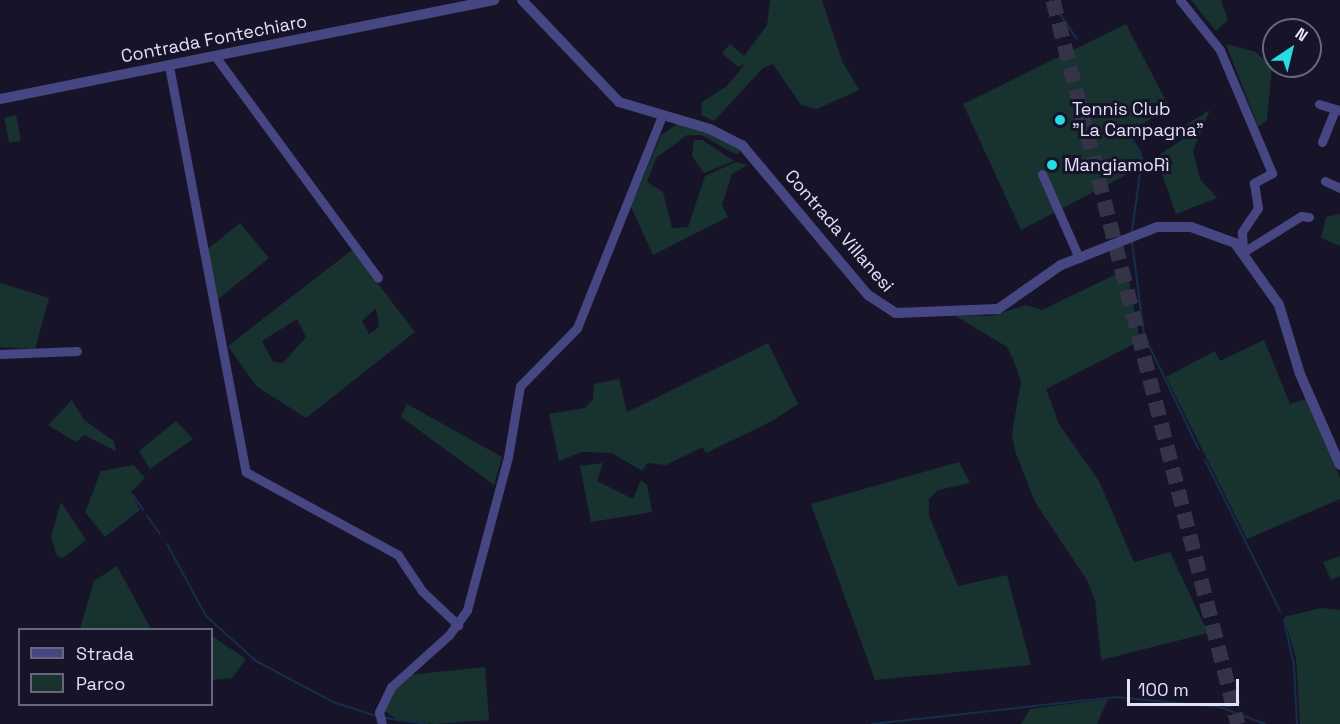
<!DOCTYPE html>
<meta charset="utf-8">
<style>
body{margin:0}
#map{position:relative;width:1340px;height:724px;overflow:hidden;background:#171429;font-family:"Space Grotesk",sans-serif}
div>[style]{position:absolute}
[style*='--x']{left:calc(var(--x)*1px);top:calc(var(--y)*1px);width:calc(var(--w)*1px);rotate:calc(var(--a)*1deg)}
.green>*{inset:0;background:#183230;transform-origin:0 0}
.stream>*{height:2px;margin:-1px;padding:0 1px;transform-origin:1px;border-radius:1px;background:#162e4b}
.trunk-tunnel>*{height:15px;margin-top:-7.5px;transform-origin:0;background:repeating-linear-gradient(90deg,#353348 0 15px,transparent 0 23px)}
.minor>*{height:9px;margin:-4.5px;padding:0 4.5px;transform-origin:4.5px;border-radius:4.5px;background:#464782}
.tertiary>*{height:10px;margin:-5px;padding:0 5px;transform-origin:5px;border-radius:5px;background:#464782}
.dots>*{width:16px;height:16px;translate:-50% -50%;box-sizing:border-box;border:3px solid #171429;border-radius:50%}
span{translate:-50% -50%;white-space:nowrap;text-align:center;line-height:1.15;-webkit-text-stroke:6px #171429;paint-order:stroke}
.street-label{font-size:18px;color:#e2e0fb}
.poi-label{font-size:18px;color:#e2e0fb}
.left{translate:0 -50%;text-align:left}
.legend{position:absolute;left:18px;top:628px;width:195px;height:78px;box-sizing:border-box;background:#171429;border:2px solid #68667d;margin:0;padding:8px 10px;list-style:none;font-size:18px;color:#e2e0fb}
.legend li{display:flex;align-items:center;gap:12px;height:30px}
.legend b{width:30px;border:2px solid #68667d}
.north{position:absolute;left:1262px;top:18px;width:60px;height:60px;box-sizing:border-box;background:#171429;border:2px solid #68667d;border-radius:50%;rotate:35deg;font-size:16px;font-weight:700;line-height:24px;text-align:center;color:#e2e0fb}
.north::after{content:'';display:block;margin:auto;width:21px;height:27px;background:#25dde3;clip-path:polygon(50% 0,100% 100%,50% 72%,0 100%)}
.scale{position:absolute;left:1127px;top:679px;width:112px;height:27px;box-sizing:border-box;border:3px solid #e2e0fb;border-top:0;padding-left:8px;font-size:18px;line-height:21px;white-space:nowrap;color:#e2e0fb;-webkit-text-stroke:4px #171429;paint-order:stroke}
</style>
<div id="map">
<div class="green">
<div style="clip-path:polygon(770px 0,822px 0,842px 61px,859px 90px,817px 109px,801px 105px,773px 64px,763px 68px,714px 121px,701px 115px,702px 102px,727px 86px,745px 64px,738px 67px,722px 53px,730px 44px,744px 56px,767px 25px)"></div>
<div style="clip-path:polygon(1191px 0,1221px 0,1228px 20px,1216px 31px)"></div>
<div style="clip-path:polygon(1126px 24px,1169px 107px,1129px 133px,1142px 153px,1141px 167px,1021px 230px,963px 104px)"></div>
<div style="clip-path:polygon(1226px 44px,1256px 52px,1272px 68px,1267px 120px,1258px 127px)"></div>
<div style="clip-path:polygon(1210px 110px,1193px 151px,1200px 179px,1217px 198px,1176px 214px,1156px 157px,1183px 139px,1179px 129px)"></div>
<div style="left:16px;top:115px;width:26px;height:12px;rotate:79deg"></div>
<div style="clip-path:polygon(679px 123px,711px 132px,740px 149px,739px 154px,731px 152px,702px 135px,687px 135px,656px 158px,647px 182px,663px 192px,672px 228px,688px 227px,705px 176px,736px 162px,748px 165px,732px 174px,722px 205px,728px 217px,653px 255px,631px 207px,661px 135px)"></div>
<div style="clip-path:polygon(694px 140px,702px 140px,734px 161px,704px 173px,692px 156px)"></div>
<div style="clip-path:polygon(1340px 214px,1340px 246px,1321px 238px,1326px 217px)"></div>
<div style="clip-path:polygon(240px 223px,269px 258px,213px 303px,204px 252px)"></div>
<div style="clip-path:polygon(evenodd,352px 250px,415px 332px,306px 418px,256px 386px,228px 346px,352px 250px,376px 308px,379px 327px,369px 334px,362px 321px,376px 308px,352px 250px,297px 319px,306px 337px,283px 363px,273px 362px,262px 341px,297px 319px)"></div>
<div style="clip-path:polygon(1127px 269px,1140px 341px,1046px 389px,1059px 424px,1099px 481px,1134px 562px,1170px 552px,1208px 633px,1101px 660px,1095px 600px,1087px 580px,1035px 502px,1015px 451px,1012px 434px,1021px 381px,1013px 359px,1007px 347px,954px 315px,991px 316px,1026px 305px,1042px 310px)"></div>
<div style="clip-path:polygon(0 283px,49px 298px,35px 349px,0 347px)"></div>
<div style="clip-path:polygon(1264px 340px,1290px 404px,1306px 399px,1340px 478px,1340px 499px,1247px 539px,1166px 377px,1215px 351px,1220px 361px)"></div>
<div style="clip-path:polygon(768px 343px,798px 404px,772px 421px,706px 453px,703px 447px,666px 465px,647px 463px,642px 471px,612px 453px,582px 452px,559px 461px,549px 414px,585px 408px,593px 399px,594px 384px,619px 379px,627px 412px)"></div>
<div style="clip-path:polygon(72px 400px,84px 420px,114px 441px,116px 451px,84px 435px,76px 442px,48px 425px)"></div>
<div style="clip-path:polygon(407px 404px,502px 457px,494px 485px,401px 417px)"></div>
<div style="clip-path:polygon(176px 421px,193px 439px,150px 469px,139px 451px)"></div>
<div style="clip-path:polygon(959px 462px,970px 483px,938px 490px,929px 499px,929px 516px,958px 586px,1007px 575px,1031px 665px,875px 680px,811px 504px)"></div>
<div style="clip-path:polygon(603px 463px,597px 481px,633px 499px,641px 480px,647px 485px,652px 512px,591px 522px,580px 466px)"></div>
<div style="clip-path:polygon(134px 465px,145px 478px,131px 492px,140px 510px,105px 537px,85px 512px,101px 471px)"></div>
<div style="clip-path:polygon(61px 502px,86px 540px,63px 558px,57px 556px,51px 537px)"></div>
<div style="clip-path:polygon(1340px 556px,1340px 576px,1331px 580px,1323px 562px)"></div>
<div style="clip-path:polygon(117px 566px,151px 629px,80px 629px,94px 581px)"></div>
<div style="clip-path:polygon(1321px 608px,1340px 610px,1340px 724px,1300px 724px,1296px 658px,1284px 617px)"></div>
<div style="clip-path:polygon(212px 636px,246px 659px,232px 678px,212px 680px)"></div>
<div style="clip-path:polygon(485px 667px,489px 720px,435px 724px,396px 719px,385px 711px,394px 685px,408px 675px)"></div>
<div style="clip-path:polygon(1108px 699px,1097px 724px,1021px 724px,1030px 709px)"></div>
</div>
<div class="stream">
<div style="--x:1050;--y:0;--w:47;--a:55.3"></div>
<div style="--x:1130;--y:135;--w:27;--a:63"></div>
<div style="--x:1142;--y:159;--w:73;--a:97.9"></div>
<div style="--x:1132;--y:242;--w:94;--a:82.6"></div>
<div style="--x:1144;--y:335;--w:127;--a:64.4"></div>
<div style="--x:1205;--y:460;--w:169;--a:63.6"></div>
<div style="--x:133;--y:495;--w:18;--a:56"></div>
<div style="--x:147;--y:516;--w:22;--a:54"></div>
<div style="--x:167;--y:544;--w:82;--a:61.6"></div>
<div style="--x:206;--y:616;--w:67;--a:42"></div>
<div style="--x:256;--y:661;--w:87;--a:28"></div>
<div style="--x:333;--y:702;--w:45;--a:18"></div>
<div style="--x:1284;--y:620;--w:46;--a:77.5"></div>
<div style="--x:1294;--y:665;--w:59;--a:87.1"></div>
<div style="--x:385;--y:718;--w:43;--a:7.9"></div>
<div style="--x:872;--y:724;--w:244;--a:-6.3"></div>
<div style="--x:1115;--y:697;--w:105;--a:5.4"></div>
<div style="--x:1220;--y:707;--w:48;--a:20.7"></div>
</div>
<div class="trunk-tunnel">
<div style="--x:1053;--y:0;--w:747;--a:75.67"></div>
</div>
<div class="minor">
<div style="--x:1180;--y:0;--w:64;--a:51.3"></div>
<div style="--x:1220;--y:50;--w:134;--a:67.1"></div>
<div style="--x:1272;--y:173;--w:21;--a:151"></div>
<div style="--x:1254;--y:183;--w:25;--a:81"></div>
<div style="--x:1258;--y:208;--w:29;--a:124"></div>
<div style="--x:1242;--y:232;--w:17;--a:87"></div>
<div style="--x:215;--y:56;--w:275;--a:53.7"></div>
<div style="--x:169;--y:66;--w:413;--a:79.3"></div>
<div style="--x:246;--y:472;--w:173;--a:28.6"></div>
<div style="--x:398;--y:555;--w:43;--a:56.3"></div>
<div style="--x:422;--y:591;--w:50;--a:43.4"></div>
<div style="--x:1319;--y:104;--w:21;--a:17"></div>
<div style="--x:1322;--y:142;--w:35;--a:-68"></div>
<div style="--x:1042;--y:174;--w:92;--a:66.2"></div>
<div style="--x:1325;--y:181;--w:17;--a:25"></div>
<div style="--x:1245;--y:251;--w:66;--a:-32"></div>
<div style="--x:1301;--y:216;--w:8;--a:7"></div>
<div style="--x:0;--y:354;--w:77;--a:-2.2"></div>
<div style="--x:382;--y:724;--w:12;--a:-104"></div>
<div style="--x:379;--y:712;--w:28;--a:-64"></div>
<div style="--x:391;--y:687;--w:78;--a:-41.9"></div>
<div style="--x:449;--y:635;--w:31;--a:-54"></div>
<div style="--x:467;--y:610;--w:158;--a:-75"></div>
<div style="--x:508;--y:457;--w:72;--a:-80.4"></div>
<div style="--x:520;--y:386;--w:81;--a:-45.5"></div>
<div style="--x:577;--y:328;--w:228;--a:-68.2"></div>
</div>
<div class="tertiary">
<div style="--x:522;--y:0;--w:141;--a:46.4"></div>
<div style="--x:619;--y:102;--w:95;--a:16.5"></div>
<div style="--x:710;--y:129;--w:36;--a:27"></div>
<div style="--x:742;--y:145;--w:196;--a:50"></div>
<div style="--x:868;--y:295;--w:33;--a:33"></div>
<div style="--x:896;--y:313;--w:102;--a:-2.2"></div>
<div style="--x:998;--y:309;--w:77;--a:-34.9"></div>
<div style="--x:1061;--y:265;--w:103;--a:-21.6"></div>
<div style="--x:1157;--y:227;--w:34;--a:0"></div>
<div style="--x:1191;--y:227;--w:47;--a:20"></div>
<div style="--x:1235;--y:243;--w:76;--a:54.6"></div>
<div style="--x:1279;--y:305;--w:72;--a:73.1"></div>
<div style="--x:1300;--y:374;--w:99;--a:66.3"></div>
<div style="--x:0;--y:99;--w:504;--a:-11.33"></div>
</div>
<div class="dots">
<div style="left:1060px;top:120px;background:#25dde3"></div>
<div style="left:1052px;top:165px;background:#25dde3"></div>
</div>
<div class="street-label">
<span style="left:214px;top:39px;rotate:-11deg">Contrada Fontechiaro</span>
<span style="left:839px;top:231px;rotate:49deg">Contrada Villanesi</span>
</div>
<div class="poi-label">
<span class="left" style="left:1072px;top:120px">Tennis Club<br>"La Campagna"</span>
<span class="left" style="left:1064px;top:165px">MangiamoRì</span>
</div>
<ul class="legend">
<li><b style="height:8px;background:#464782"></b>Strada</li>
<li><b style="height:16px;background:#183230"></b>Parco</li>
</ul>
<div class="north">N</div>
<div class="scale">100 m</div>
</div>
